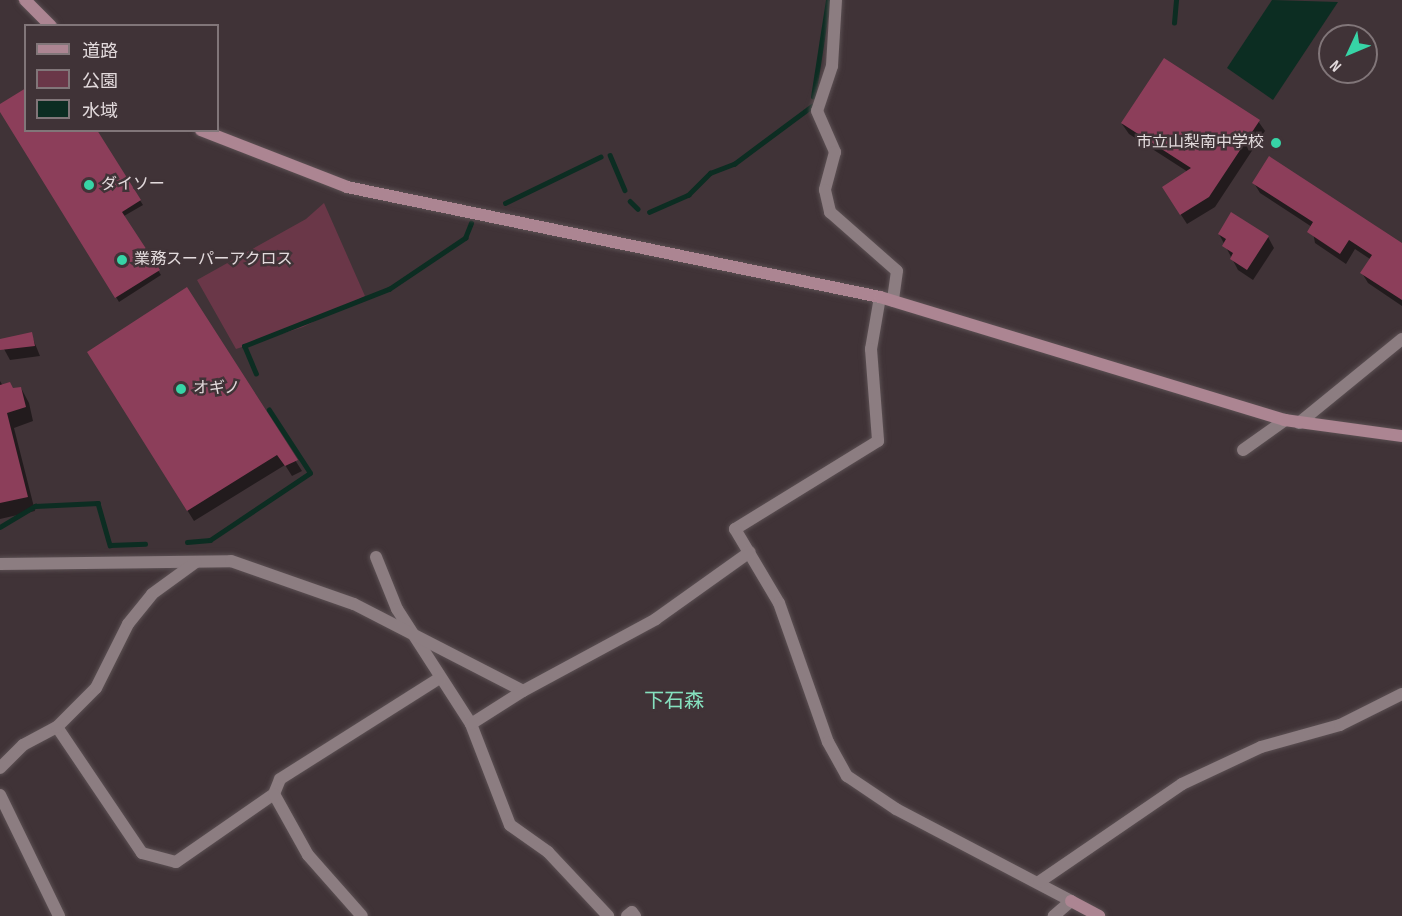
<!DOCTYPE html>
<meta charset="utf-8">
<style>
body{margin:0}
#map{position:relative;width:1402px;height:916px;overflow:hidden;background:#403337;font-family:"Sofia Sans Condensed","Noto Sans JP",sans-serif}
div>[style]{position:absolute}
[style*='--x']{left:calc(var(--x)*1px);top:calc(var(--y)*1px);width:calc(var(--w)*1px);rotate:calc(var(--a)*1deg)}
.green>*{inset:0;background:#6a3748}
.water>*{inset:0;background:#0c2d22}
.shadow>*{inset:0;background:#0007}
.stream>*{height:4.5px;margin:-2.25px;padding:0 2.25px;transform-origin:2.25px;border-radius:2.25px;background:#0c2d22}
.building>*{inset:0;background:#8c3e5a}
.roads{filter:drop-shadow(0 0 2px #5b5053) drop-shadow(0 0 2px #5b5053)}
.street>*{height:12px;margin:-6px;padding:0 6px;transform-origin:6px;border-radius:6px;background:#8c7d81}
.secondary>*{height:12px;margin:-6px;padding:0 6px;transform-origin:6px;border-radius:6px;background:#ac8592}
.dots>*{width:16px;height:16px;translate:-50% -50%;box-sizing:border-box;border:3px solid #403337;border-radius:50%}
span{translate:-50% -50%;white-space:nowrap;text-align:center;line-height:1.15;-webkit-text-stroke:5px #403337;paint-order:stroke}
.poi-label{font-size:16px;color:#e2dadc}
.right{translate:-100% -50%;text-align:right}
.left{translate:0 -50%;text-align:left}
.quarter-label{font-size:20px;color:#85e0be}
.legend{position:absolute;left:24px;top:24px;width:195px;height:108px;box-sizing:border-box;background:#403337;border:2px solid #817679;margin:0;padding:8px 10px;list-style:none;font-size:18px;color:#e2dadc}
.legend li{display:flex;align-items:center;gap:12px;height:30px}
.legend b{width:30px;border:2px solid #817679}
.north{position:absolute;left:1318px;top:24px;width:60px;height:60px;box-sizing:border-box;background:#403337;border:2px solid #817679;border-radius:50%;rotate:226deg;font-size:16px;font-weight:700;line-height:24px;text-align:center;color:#e2dadc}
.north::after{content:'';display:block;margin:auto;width:21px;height:27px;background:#37d4a6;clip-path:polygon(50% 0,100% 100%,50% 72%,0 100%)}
</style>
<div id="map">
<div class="green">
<div style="clip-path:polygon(324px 203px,365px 296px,303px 327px,236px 349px,197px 280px,306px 219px)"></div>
</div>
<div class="water">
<div style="clip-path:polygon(1272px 0,1338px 2px,1273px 100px,1227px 68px)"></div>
</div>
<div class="shadow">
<div style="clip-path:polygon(0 106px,26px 130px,96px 130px,143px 205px,124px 216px,161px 275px,119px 302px)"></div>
<div style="clip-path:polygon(1258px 121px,1265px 131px,1215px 207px,1187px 224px,1170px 198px,1188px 172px,1129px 134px,1122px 124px)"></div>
<div style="clip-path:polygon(1254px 183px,1402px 245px,1402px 306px,1368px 283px,1362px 273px,1370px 259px,1355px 249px,1346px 264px,1315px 243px,1312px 227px,1260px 193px)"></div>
<div style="clip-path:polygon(1219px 234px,1268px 237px,1274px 248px,1253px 280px,1238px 270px)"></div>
<div style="clip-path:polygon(187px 289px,302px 471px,292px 476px,285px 465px,194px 521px,95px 363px)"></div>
<div style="clip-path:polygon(31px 334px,40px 356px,10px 360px,4px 349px)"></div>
<div style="clip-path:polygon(0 381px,8px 394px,21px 388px,29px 403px,33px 421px,14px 428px,35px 511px,0 519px)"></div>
</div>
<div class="stream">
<div style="--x:1174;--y:23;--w:23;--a:-85"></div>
<div style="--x:813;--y:97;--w:98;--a:-81.2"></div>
<div style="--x:610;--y:155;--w:38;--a:67"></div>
<div style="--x:630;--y:201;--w:11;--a:45"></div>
<div style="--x:505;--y:203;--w:106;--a:-25.8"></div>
<div style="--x:649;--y:212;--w:43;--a:-23.6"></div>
<div style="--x:688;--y:195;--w:31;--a:-45"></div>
<div style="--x:710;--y:173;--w:26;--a:-21"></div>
<div style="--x:734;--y:164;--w:97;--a:-36.6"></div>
<div style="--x:256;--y:374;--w:30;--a:-113"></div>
<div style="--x:244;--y:346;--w:156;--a:-21.5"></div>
<div style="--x:389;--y:289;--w:92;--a:-33.9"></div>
<div style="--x:465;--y:238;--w:16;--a:-68"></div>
<div style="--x:0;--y:527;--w:41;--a:-31"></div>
<div style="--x:35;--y:506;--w:63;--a:-2.7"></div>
<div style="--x:98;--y:503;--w:44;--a:74.1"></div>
<div style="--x:110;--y:545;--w:35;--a:-2"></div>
<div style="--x:187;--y:542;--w:23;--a:-5"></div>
<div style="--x:210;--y:540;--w:120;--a:-33.8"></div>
<div style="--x:310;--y:473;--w:75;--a:-123.1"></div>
</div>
<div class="building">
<div style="clip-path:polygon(1164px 58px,1260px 120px,1209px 197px,1180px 215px,1162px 187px,1191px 168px,1121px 123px)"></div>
<div style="clip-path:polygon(26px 88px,26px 130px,97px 130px,141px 200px,122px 212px,160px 270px,115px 298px,0 112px,0 104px)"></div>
<div style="clip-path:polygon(1269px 156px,1402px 243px,1402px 300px,1360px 273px,1372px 255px,1349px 240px,1340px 254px,1307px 232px,1313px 222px,1252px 183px)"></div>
<div style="clip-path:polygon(1231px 212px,1269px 236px,1247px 270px,1230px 259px,1233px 253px,1222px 246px,1226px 239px,1218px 234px)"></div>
<div style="clip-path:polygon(187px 287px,298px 460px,285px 466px,277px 455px,187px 511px,87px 352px)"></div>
<div style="clip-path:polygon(32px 332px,35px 346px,0 350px,0 339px)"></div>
<div style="clip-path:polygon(10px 382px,13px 388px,21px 387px,26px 407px,7px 413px,28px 497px,0 503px,0 385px)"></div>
</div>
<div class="roads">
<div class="street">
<div style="--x:836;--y:0;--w:66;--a:93.5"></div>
<div style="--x:832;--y:66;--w:47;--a:108.4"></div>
<div style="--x:817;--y:111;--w:45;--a:66.3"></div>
<div style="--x:835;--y:152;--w:39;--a:105"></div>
<div style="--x:825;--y:190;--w:23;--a:77"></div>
<div style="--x:830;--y:212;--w:89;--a:41.4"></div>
<div style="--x:897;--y:271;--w:30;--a:98"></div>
<div style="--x:880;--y:297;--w:53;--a:99.8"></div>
<div style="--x:871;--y:349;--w:92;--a:85.6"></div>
<div style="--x:878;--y:441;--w:168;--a:148.4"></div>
<div style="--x:735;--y:529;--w:86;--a:59.3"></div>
<div style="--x:779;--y:603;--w:147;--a:70.6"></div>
<div style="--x:828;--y:742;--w:39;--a:61"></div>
<div style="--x:847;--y:776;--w:59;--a:34"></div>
<div style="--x:896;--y:809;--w:198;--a:27.7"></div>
<div style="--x:1071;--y:901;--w:23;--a:139"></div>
<div style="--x:1299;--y:423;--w:133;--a:-39.2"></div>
<div style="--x:1243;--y:450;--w:52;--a:-35.5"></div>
<div style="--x:376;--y:557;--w:56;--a:68"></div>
<div style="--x:397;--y:609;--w:137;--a:57.2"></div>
<div style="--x:471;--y:724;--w:108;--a:68.9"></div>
<div style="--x:510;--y:825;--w:47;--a:35.4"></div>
<div style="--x:548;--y:852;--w:88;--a:46.8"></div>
<div style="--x:0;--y:564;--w:231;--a:-0.7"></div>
<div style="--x:231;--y:561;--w:130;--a:19.3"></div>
<div style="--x:354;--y:604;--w:190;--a:27.2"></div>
<div style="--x:523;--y:691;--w:151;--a:-28.4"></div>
<div style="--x:656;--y:619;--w:115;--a:-35.5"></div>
<div style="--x:471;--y:724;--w:62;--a:-32.4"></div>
<div style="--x:57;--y:727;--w:152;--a:56"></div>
<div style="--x:142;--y:853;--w:35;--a:15"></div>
<div style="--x:176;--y:862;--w:119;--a:-34.8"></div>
<div style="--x:274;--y:794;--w:16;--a:-68"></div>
<div style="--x:280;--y:779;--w:189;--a:-32.3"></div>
<div style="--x:0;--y:768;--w:33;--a:-45"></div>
<div style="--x:23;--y:745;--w:38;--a:-28"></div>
<div style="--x:57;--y:727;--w:55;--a:-45"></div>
<div style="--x:96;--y:688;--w:72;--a:-63.4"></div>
<div style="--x:128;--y:624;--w:38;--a:-51"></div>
<div style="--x:152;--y:594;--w:54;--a:-36"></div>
<div style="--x:274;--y:794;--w:70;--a:60.9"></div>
<div style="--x:308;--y:855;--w:81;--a:48.5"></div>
<div style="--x:0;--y:795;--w:135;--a:64"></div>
<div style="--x:1039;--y:882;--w:173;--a:-34.4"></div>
<div style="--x:1182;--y:784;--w:87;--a:-25.1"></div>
<div style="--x:1261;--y:747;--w:82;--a:-15.6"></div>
<div style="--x:1340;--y:725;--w:69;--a:-26.6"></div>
<div style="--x:627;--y:916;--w:6;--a:-39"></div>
<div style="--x:632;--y:912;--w:5;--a:53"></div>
</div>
<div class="secondary">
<div style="--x:25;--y:0;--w:37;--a:45"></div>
<div style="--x:201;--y:130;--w:157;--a:21.3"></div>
<div style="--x:347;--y:187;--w:544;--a:11.66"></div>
<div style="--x:880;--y:297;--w:423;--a:16.9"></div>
<div style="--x:1285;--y:420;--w:118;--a:7.8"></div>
<div style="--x:1071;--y:901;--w:32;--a:28"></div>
</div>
</div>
<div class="dots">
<div style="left:1276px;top:143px;background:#37d4a6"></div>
<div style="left:89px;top:185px;background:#37d4a6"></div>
<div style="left:122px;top:260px;background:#37d4a6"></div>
<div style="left:181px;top:389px;background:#37d4a6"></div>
</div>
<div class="poi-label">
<span class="right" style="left:1264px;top:143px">市立山梨南中学校</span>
<span class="left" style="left:101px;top:185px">ダイソー</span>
<span class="left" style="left:134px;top:260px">業務スーパーアクロス</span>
<span class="left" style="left:193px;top:389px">オギノ</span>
</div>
<div class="quarter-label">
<span style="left:674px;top:701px">下石森</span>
</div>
<ul class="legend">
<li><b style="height:8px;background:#ac8592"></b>道路</li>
<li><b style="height:16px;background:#6a3748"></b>公園</li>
<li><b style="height:16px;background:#0c2d22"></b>水域</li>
</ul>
<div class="north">N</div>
</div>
